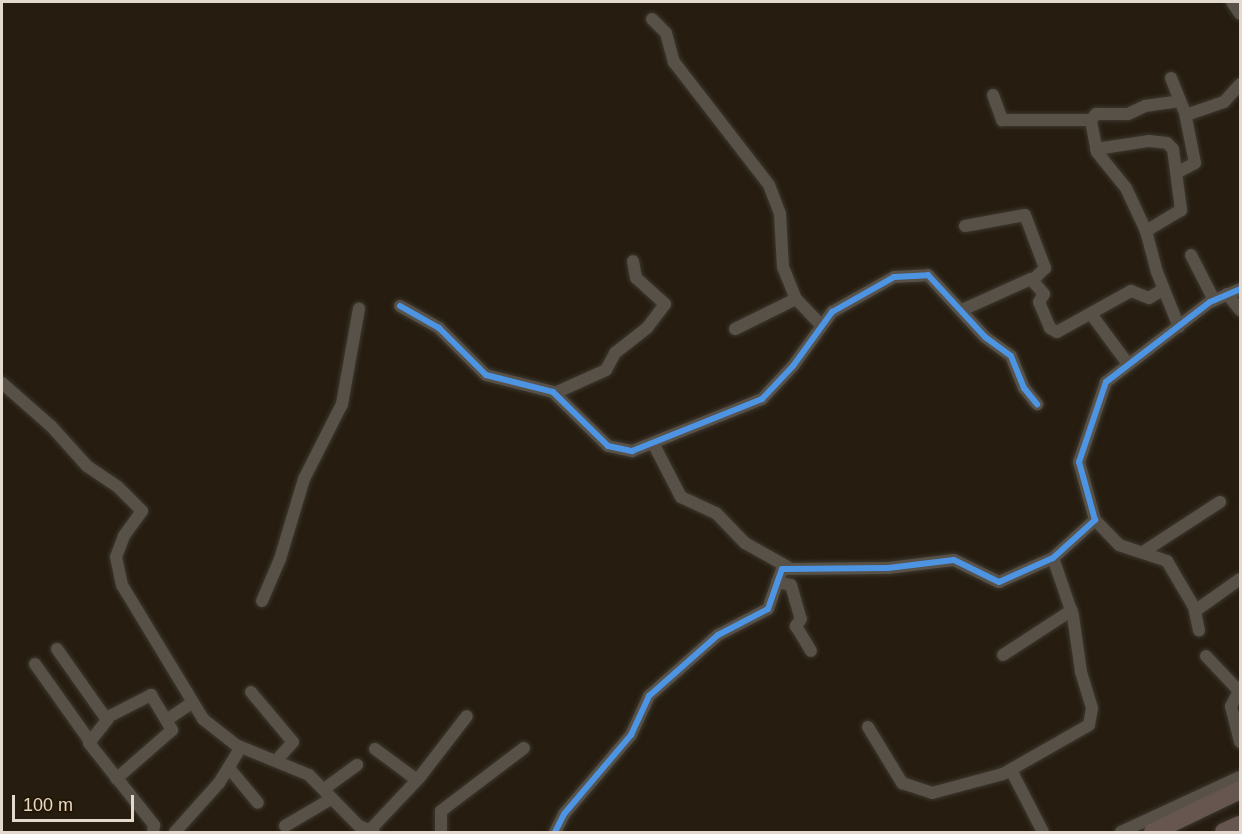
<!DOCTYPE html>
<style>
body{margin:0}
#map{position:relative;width:1242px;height:834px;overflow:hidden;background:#261d10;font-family:Arial,sans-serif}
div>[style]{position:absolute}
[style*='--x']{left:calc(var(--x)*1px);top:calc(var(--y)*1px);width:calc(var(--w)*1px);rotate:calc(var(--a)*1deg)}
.roads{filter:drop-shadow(0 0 2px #3d372e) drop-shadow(0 0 2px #3d372e)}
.minor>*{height:12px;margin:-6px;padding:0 6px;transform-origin:6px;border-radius:6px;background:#575148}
.highway>*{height:18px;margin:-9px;padding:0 9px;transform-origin:9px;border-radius:9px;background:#67564f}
.cycleway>*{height:6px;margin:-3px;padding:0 3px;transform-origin:3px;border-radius:3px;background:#4d94e3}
span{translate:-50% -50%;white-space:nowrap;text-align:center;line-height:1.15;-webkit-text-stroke:5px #241601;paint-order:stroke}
.frame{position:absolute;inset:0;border:3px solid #e3d9cc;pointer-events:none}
.scale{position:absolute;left:12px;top:795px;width:122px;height:27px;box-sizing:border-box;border:3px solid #e3d9cc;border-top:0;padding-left:8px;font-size:18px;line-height:21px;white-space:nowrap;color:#e3d9cc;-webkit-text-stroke:4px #241601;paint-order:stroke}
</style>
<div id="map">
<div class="roads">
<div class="minor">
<div style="--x:1232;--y:2;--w:14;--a:56"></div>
<div style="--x:652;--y:19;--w:20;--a:45"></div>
<div style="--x:666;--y:33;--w:30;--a:75"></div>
<div style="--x:674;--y:62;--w:155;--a:52.3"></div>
<div style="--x:769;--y:185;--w:31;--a:69"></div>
<div style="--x:780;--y:214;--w:53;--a:86.8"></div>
<div style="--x:783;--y:267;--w:35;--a:68"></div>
<div style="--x:796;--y:299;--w:36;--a:46"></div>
<div style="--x:1171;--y:78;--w:38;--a:68"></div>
<div style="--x:1185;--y:113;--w:51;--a:78.7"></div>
<div style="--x:1195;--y:163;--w:21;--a:152"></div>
<div style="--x:993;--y:95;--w:27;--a:70"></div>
<div style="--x:1002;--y:120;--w:89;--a:0"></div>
<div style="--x:1186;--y:115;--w:40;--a:-18.9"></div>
<div style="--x:1224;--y:102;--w:24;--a:-48"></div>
<div style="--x:1096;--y:149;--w:54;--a:-8.6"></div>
<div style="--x:1149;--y:141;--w:18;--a:6"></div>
<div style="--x:1167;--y:143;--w:8;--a:45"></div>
<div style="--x:1173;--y:149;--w:62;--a:82.5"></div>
<div style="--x:1181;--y:210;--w:41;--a:149"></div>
<div style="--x:965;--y:226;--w:61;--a:-10.4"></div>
<div style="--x:1025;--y:215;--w:57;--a:69.3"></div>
<div style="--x:1045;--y:268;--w:17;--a:135"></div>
<div style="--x:1191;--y:255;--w:51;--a:62.9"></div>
<div style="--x:1227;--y:294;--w:21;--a:51"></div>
<div style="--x:400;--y:306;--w:45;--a:29.4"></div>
<div style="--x:439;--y:328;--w:66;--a:45"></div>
<div style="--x:486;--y:375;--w:69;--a:14.2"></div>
<div style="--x:553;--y:392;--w:77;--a:44.5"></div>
<div style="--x:608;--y:446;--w:25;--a:12"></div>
<div style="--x:632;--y:451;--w:140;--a:-21.8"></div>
<div style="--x:762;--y:399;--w:45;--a:-46.8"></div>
<div style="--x:793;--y:366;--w:67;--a:-54.2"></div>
<div style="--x:832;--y:312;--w:71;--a:-29.4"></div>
<div style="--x:894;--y:277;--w:34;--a:-3"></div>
<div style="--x:928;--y:275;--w:84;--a:47.4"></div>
<div style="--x:985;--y:337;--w:32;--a:36"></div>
<div style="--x:1011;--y:356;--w:35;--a:68"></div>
<div style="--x:1024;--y:388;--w:21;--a:51"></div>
<div style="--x:962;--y:310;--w:76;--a:-24.2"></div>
<div style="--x:1031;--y:279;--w:20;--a:49"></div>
<div style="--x:1044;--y:294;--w:9;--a:122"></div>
<div style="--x:1039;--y:302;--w:28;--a:67"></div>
<div style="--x:1050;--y:328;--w:8;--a:30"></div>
<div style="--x:1057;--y:332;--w:85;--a:-29"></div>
<div style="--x:1131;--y:291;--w:19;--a:21"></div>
<div style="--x:1149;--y:298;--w:17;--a:-31"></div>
<div style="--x:1091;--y:314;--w:62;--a:53.5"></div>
<div style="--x:1179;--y:327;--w:59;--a:-111.8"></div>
<div style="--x:1157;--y:272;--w:42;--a:-105"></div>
<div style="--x:1146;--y:231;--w:47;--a:-114.9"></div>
<div style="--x:1126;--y:188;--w:46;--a:-128.9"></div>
<div style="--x:1097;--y:152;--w:33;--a:-101"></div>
<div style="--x:1091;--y:120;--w:8;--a:-50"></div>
<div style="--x:1096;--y:114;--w:32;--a:0"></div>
<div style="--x:1128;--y:114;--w:19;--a:-25"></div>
<div style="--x:1145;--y:106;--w:35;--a:-8"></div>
<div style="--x:735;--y:329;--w:68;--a:-26.2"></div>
<div style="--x:2;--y:383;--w:65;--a:41.3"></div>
<div style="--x:51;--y:426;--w:54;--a:48"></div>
<div style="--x:87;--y:466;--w:37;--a:34"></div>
<div style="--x:118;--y:487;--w:34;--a:45"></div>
<div style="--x:142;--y:511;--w:31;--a:126"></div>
<div style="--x:124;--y:536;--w:22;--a:111"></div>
<div style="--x:116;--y:557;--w:29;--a:78"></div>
<div style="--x:122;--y:585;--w:157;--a:58.8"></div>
<div style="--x:203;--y:719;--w:42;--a:38.2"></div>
<div style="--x:236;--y:745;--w:79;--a:22.3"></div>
<div style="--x:309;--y:775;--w:71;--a:45.6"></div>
<div style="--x:359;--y:826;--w:16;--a:22"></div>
<div style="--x:555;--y:393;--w:56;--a:-24.3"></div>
<div style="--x:606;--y:370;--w:19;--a:-62"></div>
<div style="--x:615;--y:353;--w:41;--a:-38"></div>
<div style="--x:647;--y:328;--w:30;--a:-53"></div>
<div style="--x:665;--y:304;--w:39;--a:-138"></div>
<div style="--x:636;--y:278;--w:17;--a:-100"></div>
<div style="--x:654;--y:445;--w:59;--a:62.6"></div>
<div style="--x:681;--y:497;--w:38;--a:25"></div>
<div style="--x:716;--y:513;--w:42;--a:46"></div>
<div style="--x:745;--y:543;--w:49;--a:29.2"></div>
<div style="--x:1095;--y:520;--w:35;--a:46"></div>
<div style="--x:1119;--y:545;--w:51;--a:18.4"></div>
<div style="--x:1167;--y:561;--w:53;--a:59.6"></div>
<div style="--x:1194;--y:607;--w:24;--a:78"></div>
<div style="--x:1143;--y:552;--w:92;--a:-33"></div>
<div style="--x:777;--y:582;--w:14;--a:12"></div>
<div style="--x:791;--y:585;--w:35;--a:74"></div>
<div style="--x:801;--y:619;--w:9;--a:126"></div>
<div style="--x:796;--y:626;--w:29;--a:59"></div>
<div style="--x:262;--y:601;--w:46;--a:-66.8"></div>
<div style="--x:280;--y:559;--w:84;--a:-73.3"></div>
<div style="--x:304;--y:479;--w:84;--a:-63.1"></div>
<div style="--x:342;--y:404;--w:97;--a:-79.9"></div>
<div style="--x:1195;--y:611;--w:55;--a:-35.4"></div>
<div style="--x:57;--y:649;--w:87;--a:54.8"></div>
<div style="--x:107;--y:720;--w:29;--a:128"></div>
<div style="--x:89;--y:743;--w:105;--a:51.6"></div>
<div style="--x:154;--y:825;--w:7;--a:98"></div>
<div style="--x:1003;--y:655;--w:82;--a:-33.1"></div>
<div style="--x:1206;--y:656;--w:50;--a:46.6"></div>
<div style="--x:35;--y:664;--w:93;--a:54.6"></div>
<div style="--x:251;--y:692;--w:65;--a:50"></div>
<div style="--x:293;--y:742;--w:25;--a:132"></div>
<div style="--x:1238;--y:693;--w:15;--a:118"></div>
<div style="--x:1231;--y:706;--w:37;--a:76"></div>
<div style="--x:106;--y:718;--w:51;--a:-27.1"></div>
<div style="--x:151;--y:695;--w:41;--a:59"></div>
<div style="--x:172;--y:730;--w:74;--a:138.8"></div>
<div style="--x:168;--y:719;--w:29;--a:-34"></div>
<div style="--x:868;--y:727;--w:66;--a:58.7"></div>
<div style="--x:902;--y:783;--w:32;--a:18"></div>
<div style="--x:932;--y:793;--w:73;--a:-15"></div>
<div style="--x:1003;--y:774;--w:99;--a:-29.7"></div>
<div style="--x:1089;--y:725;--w:17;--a:-80"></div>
<div style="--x:1092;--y:708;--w:38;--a:-107"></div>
<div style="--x:1081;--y:672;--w:57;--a:-98.1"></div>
<div style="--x:1073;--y:616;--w:61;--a:-109"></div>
<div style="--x:375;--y:749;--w:52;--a:36.4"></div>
<div style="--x:229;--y:768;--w:45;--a:50.4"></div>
<div style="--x:1011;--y:770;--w:70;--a:62.7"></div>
<div style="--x:324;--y:789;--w:41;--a:-36"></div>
<div style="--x:285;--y:826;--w:53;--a:-30.4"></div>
<div style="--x:370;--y:830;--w:71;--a:-46.7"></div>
<div style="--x:419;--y:778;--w:78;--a:-52.3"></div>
<div style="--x:175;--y:832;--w:66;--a:-48.1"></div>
<div style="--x:219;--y:783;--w:42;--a:-58.6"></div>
<div style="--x:441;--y:832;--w:21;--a:-90"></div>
<div style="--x:441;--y:811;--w:104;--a:-37.2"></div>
<div style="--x:555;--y:832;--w:20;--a:-63"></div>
<div style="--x:564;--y:814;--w:104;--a:-49.7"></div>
<div style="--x:631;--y:735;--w:43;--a:-65.2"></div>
<div style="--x:649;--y:696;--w:92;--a:-41.5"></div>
<div style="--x:718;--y:635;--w:56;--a:-27.5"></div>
<div style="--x:768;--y:609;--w:42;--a:-70.7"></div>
<div style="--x:782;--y:569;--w:106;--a:-0.5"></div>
<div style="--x:888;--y:568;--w:66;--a:-6.9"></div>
<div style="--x:954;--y:560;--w:50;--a:26.1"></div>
<div style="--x:999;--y:582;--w:59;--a:-24"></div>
<div style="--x:1053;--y:558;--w:57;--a:-42.1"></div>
<div style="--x:1095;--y:520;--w:60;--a:-105.4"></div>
<div style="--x:1079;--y:462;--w:84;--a:-71.4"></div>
<div style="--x:1106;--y:382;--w:131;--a:-37.6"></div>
<div style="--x:1210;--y:302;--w:33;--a:-23"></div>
<div style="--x:1121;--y:832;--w:131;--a:-24.8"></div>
</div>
<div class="highway">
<div style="--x:1153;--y:832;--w:97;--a:-25.8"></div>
<div style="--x:1224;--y:832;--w:17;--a:-24"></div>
</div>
</div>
<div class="cycleway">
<div style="--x:400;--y:306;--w:45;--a:29.4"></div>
<div style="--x:439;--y:328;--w:66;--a:45"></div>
<div style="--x:486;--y:375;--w:69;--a:14.2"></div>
<div style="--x:553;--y:392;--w:77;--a:44.5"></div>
<div style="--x:608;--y:446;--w:25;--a:12"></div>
<div style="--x:632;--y:451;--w:140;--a:-21.8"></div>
<div style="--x:762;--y:399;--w:45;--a:-46.8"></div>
<div style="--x:793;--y:366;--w:67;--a:-54.2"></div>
<div style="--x:832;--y:312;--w:71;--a:-29.4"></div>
<div style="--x:894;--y:277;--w:34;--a:-3"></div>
<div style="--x:928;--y:275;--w:84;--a:47.4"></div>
<div style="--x:985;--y:337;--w:32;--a:36"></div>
<div style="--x:1011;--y:356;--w:35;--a:68"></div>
<div style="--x:1024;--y:388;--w:21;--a:51"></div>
<div style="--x:555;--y:832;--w:20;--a:-63"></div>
<div style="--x:564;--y:814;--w:104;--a:-49.7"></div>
<div style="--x:631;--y:735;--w:43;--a:-65.2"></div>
<div style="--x:649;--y:696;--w:92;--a:-41.5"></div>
<div style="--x:718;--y:635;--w:56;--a:-27.5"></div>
<div style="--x:768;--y:609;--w:42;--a:-70.7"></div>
<div style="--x:782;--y:569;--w:106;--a:-0.5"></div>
<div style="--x:888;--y:568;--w:66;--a:-6.9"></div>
<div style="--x:954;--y:560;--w:50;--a:26.1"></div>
<div style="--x:999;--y:582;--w:59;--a:-24"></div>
<div style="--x:1053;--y:558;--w:57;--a:-42.1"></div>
<div style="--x:1095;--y:520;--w:60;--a:-105.4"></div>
<div style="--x:1079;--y:462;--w:84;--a:-71.4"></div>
<div style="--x:1106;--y:382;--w:131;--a:-37.6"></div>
<div style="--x:1210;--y:302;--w:33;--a:-23"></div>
</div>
<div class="frame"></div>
<div class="scale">100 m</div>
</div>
